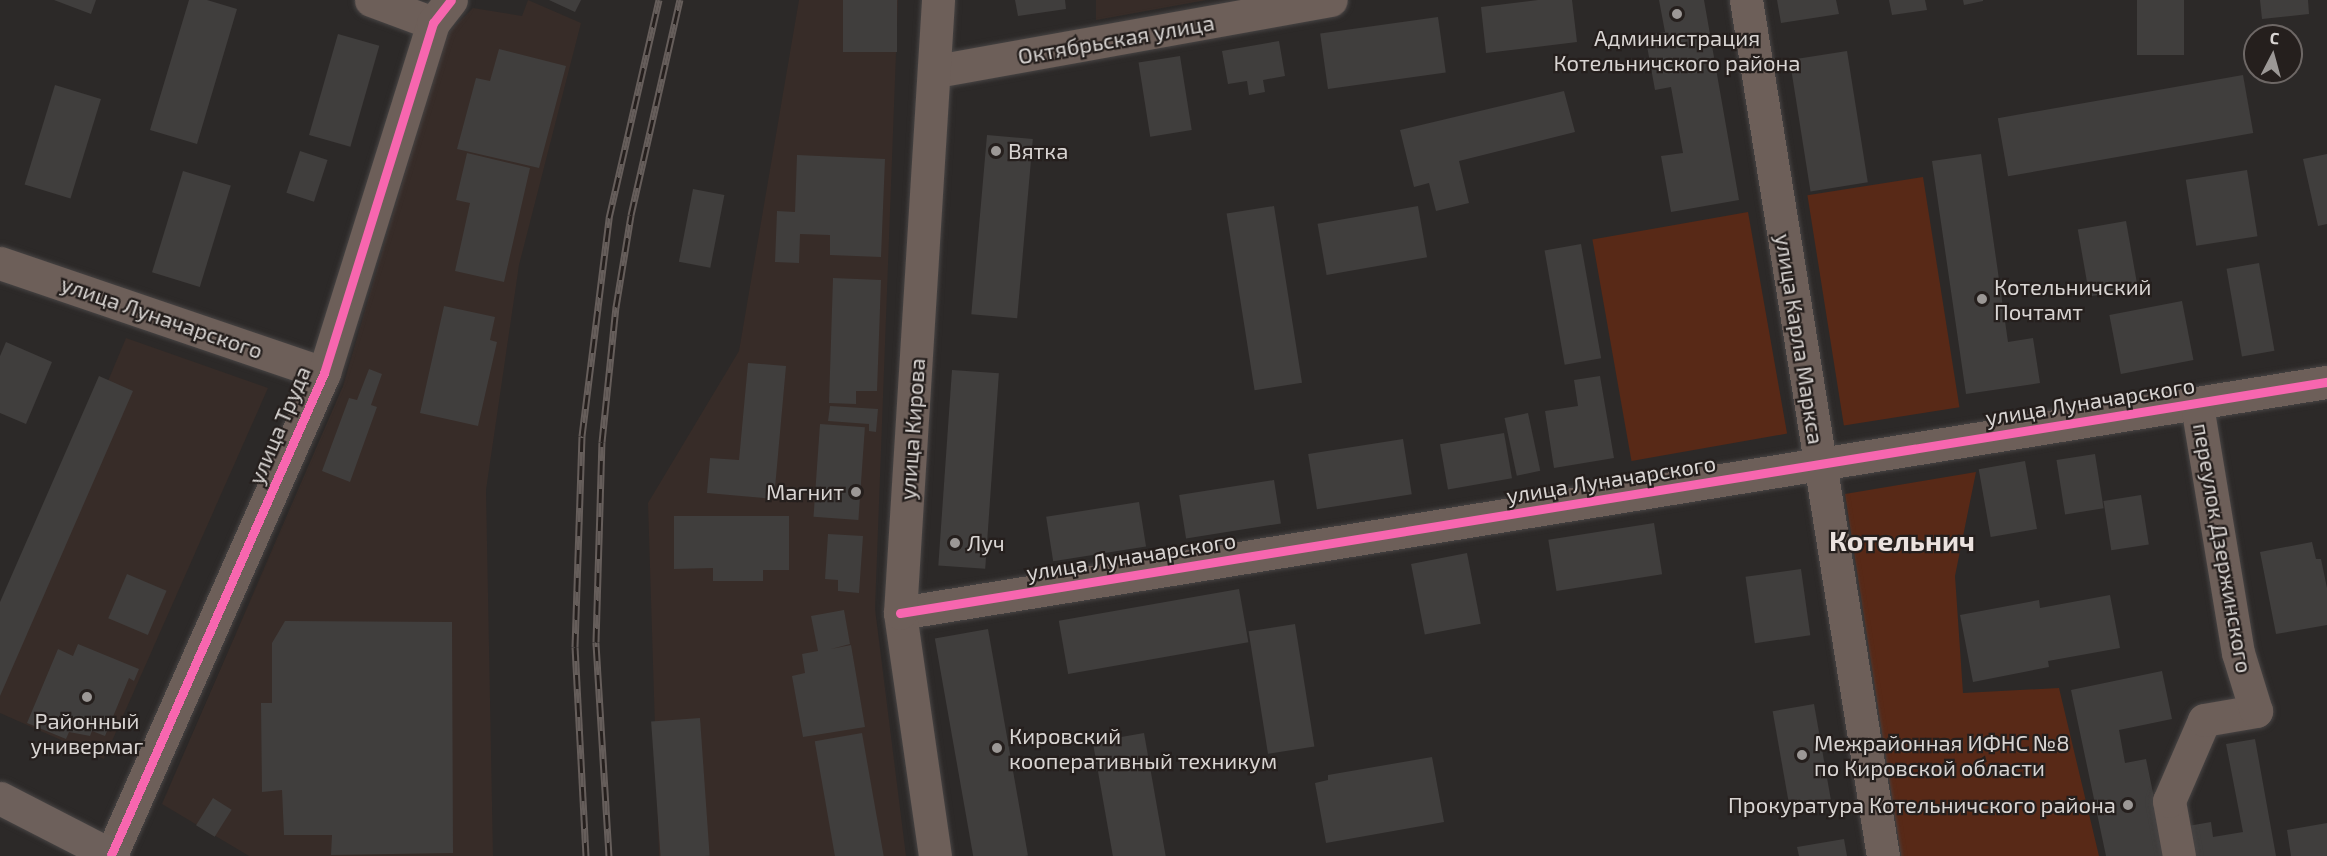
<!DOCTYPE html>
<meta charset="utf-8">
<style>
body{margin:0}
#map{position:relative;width:2327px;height:856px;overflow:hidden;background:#2c2928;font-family:"Exo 2",sans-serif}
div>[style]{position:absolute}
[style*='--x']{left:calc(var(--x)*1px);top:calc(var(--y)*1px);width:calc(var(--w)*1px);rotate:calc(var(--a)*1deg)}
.built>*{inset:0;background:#372c28}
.green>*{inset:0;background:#582917;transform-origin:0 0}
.building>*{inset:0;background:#403e3d;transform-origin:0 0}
.roads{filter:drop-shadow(0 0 2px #474444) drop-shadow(0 0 2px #474444)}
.minor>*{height:33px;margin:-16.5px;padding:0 16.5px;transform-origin:16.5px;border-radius:16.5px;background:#6d5f59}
.major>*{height:33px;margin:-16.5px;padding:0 16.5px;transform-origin:16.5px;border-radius:16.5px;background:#6d605b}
.rail>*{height:7px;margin-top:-3.5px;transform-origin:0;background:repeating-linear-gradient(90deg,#251f1d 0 14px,#665e5b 0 28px);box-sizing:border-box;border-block:2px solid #665e5b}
.cycleway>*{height:9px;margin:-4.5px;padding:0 4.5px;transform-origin:4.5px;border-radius:4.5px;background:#f766af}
.dots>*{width:16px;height:16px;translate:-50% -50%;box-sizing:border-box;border:3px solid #251f1d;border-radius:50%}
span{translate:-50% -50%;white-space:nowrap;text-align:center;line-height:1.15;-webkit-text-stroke:4.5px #251f1d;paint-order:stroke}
.poi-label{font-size:22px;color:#d8d4d2}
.left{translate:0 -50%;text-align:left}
.right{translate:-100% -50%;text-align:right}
.street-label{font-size:22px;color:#d8d4d2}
.district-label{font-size:28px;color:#ebe2df;font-weight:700}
.north{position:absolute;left:2243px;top:24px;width:60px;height:60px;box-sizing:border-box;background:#251f1d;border:2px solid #6d6765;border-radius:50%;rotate:6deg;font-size:16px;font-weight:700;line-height:24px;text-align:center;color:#d8d4d2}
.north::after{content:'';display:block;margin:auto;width:21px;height:27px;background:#9c9896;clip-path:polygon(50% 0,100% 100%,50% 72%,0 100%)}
</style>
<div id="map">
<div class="built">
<div style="clip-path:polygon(528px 0,581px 23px,519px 265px,486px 490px,493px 856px,249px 856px,162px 804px,343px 386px,445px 36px,473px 8px,522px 16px)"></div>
<div style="clip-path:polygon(799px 0,898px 0,875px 609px,906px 856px,659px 856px,648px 503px,739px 351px)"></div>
<div style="clip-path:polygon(1096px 0,1206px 0,1096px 20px)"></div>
<div style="clip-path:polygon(126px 338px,268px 388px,104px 759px,0 713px,0 639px)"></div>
</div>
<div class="green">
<div style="left:1923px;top:177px;width:233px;height:117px;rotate:81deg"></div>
<div style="left:1748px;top:212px;width:225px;height:158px;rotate:80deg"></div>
<div style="clip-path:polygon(1976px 472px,1955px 576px,1963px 693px,2059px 688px,2099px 856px,1901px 856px,1845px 494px)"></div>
</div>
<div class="building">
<div style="clip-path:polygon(54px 0,96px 0,91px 14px)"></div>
<div style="clip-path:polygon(189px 0,207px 0,237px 9px,197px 144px,150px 130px)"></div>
<div style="clip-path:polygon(549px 0,581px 0,575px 12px)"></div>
<div style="left:843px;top:0;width:54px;height:52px"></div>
<div style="clip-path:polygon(1015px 0,1065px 0,1066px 9px,1018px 16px)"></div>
<div style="clip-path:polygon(1538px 0,1572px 0,1577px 42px,1486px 53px,1481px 7px)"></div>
<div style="clip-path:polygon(1659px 0,1704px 0,1739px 200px,1671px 212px,1661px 156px,1683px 153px,1671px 87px,1655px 90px,1645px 35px,1665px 32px)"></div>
<div style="clip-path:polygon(1777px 0,1836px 0,1839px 14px,1781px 23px)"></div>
<div style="clip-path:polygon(1889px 0,1925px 0,1927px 10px,1892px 15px)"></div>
<div style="clip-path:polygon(1963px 0,1983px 0,1983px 1px,1964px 5px)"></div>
<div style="left:2137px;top:0;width:47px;height:55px"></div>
<div style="clip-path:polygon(2260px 0,2308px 0,2309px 14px,2262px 19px)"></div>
<div style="left:1438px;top:17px;width:56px;height:119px;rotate:82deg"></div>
<div style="left:338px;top:34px;width:43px;height:105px;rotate:16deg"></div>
<div style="clip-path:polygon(1279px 41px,1285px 76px,1263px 80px,1265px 92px,1249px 95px,1247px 81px,1228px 84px,1222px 51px)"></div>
<div style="clip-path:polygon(499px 49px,566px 66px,539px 168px,457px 149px,476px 78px,490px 81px)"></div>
<div style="left:1847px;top:51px;width:133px;height:58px;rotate:81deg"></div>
<div style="left:1180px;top:56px;width:75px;height:42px;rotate:81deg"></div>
<div style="left:2243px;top:75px;width:59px;height:249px;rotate:80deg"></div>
<div style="left:55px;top:85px;width:48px;height:104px;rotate:17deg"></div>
<div style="clip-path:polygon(1564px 91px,1575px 132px,1459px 161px,1469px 203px,1436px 211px,1429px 183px,1414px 187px,1400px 130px)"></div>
<div style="left:987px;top:135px;width:46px;height:180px;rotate:5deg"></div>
<div style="left:300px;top:151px;width:29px;height:44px;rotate:18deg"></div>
<div style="clip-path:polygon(467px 153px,530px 168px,504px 282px,455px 271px,470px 203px,456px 200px)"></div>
<div style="clip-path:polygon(1981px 154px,2008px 342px,2033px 338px,2040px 383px,1966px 394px,1932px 161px)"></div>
<div style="clip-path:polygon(2327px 154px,2327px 224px,2318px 226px,2303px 159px)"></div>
<div style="clip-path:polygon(797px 155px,885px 159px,881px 257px,830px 255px,830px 235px,800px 234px,799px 263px,775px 262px,777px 211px,795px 212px)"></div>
<div style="left:2247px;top:170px;width:67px;height:62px;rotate:81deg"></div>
<div style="left:183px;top:171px;width:50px;height:106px;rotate:17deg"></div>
<div style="left:693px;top:189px;width:32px;height:74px;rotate:11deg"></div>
<div style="left:1274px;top:206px;width:179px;height:48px;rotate:81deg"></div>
<div style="left:1418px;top:206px;width:52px;height:102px;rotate:80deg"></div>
<div style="left:2126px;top:221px;width:68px;height:49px;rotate:80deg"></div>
<div style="left:1581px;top:244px;width:116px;height:37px;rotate:80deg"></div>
<div style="left:2259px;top:263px;width:89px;height:33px;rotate:80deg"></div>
<div style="clip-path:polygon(833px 278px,881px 280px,877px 391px,856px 391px,856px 404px,829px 403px)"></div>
<div style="left:2182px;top:301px;width:60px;height:74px;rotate:79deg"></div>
<div style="clip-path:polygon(444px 306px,495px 317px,490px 340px,497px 342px,478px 426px,420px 413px)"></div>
<div style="clip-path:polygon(6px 342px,52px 362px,26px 424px,0 413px,0 356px)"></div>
<div style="clip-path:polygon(748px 363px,786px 366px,774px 499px,707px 493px,710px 458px,739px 460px)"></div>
<div style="clip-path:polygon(369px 369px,382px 374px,371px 405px,377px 407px,350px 482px,322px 471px,349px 398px,357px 400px)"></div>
<div style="left:952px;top:370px;width:47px;height:196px;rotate:4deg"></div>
<div style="clip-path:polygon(99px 376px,133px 391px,0 696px,0 602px)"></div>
<div style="clip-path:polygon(1600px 376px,1614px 458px,1554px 468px,1545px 411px,1578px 406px,1574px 380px)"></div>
<div style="clip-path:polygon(830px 406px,878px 409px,876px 432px,869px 431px,869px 424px,828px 421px)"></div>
<div style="left:1528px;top:413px;width:59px;height:24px;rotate:78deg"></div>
<div style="left:820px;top:424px;width:45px;height:93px;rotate:4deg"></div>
<div style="left:1504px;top:433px;width:46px;height:65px;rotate:80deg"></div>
<div style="left:1403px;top:439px;width:56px;height:96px;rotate:81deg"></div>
<div style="left:2095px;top:454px;width:55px;height:39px;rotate:81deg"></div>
<div style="left:2025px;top:461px;width:69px;height:47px;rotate:80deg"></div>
<div style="left:1274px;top:480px;width:44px;height:96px;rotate:81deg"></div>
<div style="left:2141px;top:495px;width:50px;height:38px;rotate:81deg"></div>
<div style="left:1139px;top:502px;width:45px;height:94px;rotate:81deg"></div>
<div style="clip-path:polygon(674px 516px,789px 516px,789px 570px,763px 570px,763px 581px,713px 581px,713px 568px,674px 569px)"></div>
<div style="left:1654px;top:523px;width:52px;height:107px;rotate:81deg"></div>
<div style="clip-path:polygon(828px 534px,863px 536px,859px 593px,838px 591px,838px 580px,825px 579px)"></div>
<div style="clip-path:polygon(2312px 542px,2316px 559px,2321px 559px,2327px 588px,2327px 625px,2276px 634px,2260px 552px)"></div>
<div style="left:1467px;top:553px;width:72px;height:57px;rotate:79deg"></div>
<div style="left:1801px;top:569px;width:67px;height:56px;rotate:82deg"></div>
<div style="left:127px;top:574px;width:43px;height:48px;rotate:23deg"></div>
<div style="left:1239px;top:589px;width:54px;height:183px;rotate:80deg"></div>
<div style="clip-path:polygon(2110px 595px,2120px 648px,2048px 661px,2049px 667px,1973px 682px,1960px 615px,2039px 600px,2040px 608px)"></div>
<div style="clip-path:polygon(844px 610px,850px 644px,831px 649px,851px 645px,865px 727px,803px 737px,792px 676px,805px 673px,802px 654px,818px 651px,811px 616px)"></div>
<div style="clip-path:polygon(285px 621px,452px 622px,453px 853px,331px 855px,332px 835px,284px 835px,282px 790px,262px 792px,261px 703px,272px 703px,272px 643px)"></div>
<div style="left:1295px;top:624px;width:124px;height:47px;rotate:81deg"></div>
<div style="left:988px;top:629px;width:230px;height:54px;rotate:80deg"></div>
<div style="clip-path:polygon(78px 644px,139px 669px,134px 681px,129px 678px,105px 736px,92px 731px,90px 736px,69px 732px,66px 739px,27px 723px,58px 649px,73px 656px)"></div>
<div style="clip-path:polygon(2162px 671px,2172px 719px,2119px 730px,2125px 763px,2146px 759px,2166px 856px,2106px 856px,2071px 690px)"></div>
<div style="left:1814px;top:704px;width:97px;height:42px;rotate:80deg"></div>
<div style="left:700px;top:718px;width:138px;height:49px;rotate:86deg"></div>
<div style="left:862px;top:733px;width:125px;height:48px;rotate:80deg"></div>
<div style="left:1144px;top:733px;width:125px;height:52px;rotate:80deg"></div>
<div style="clip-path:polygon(2255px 739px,2276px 856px,2193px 856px,2188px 826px,2211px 822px,2213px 837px,2243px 832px,2226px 744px)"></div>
<div style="clip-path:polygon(1432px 757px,1444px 822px,1326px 843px,1315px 783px,1328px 780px,1328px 775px)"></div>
<div style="left:213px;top:798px;width:22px;height:32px;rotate:32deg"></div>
<div style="clip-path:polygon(2327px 823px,2327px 856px,2291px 856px,2287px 830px)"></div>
<div style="clip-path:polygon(1844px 839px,1847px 856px,1799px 856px,1797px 847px)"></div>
</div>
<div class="roads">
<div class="minor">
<div style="--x:371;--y:0;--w:66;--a:20.4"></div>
<div style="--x:1746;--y:0;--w:867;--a:80.91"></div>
<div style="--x:936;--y:71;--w:401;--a:-10.2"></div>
<div style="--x:0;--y:263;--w:342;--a:18.8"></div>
<div style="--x:900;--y:613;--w:1446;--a:-9.2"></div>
<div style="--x:111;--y:855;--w:527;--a:-66.16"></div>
<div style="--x:324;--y:373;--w:367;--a:-72.7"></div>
<div style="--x:433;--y:23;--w:29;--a:-52"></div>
<div style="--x:935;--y:856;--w:246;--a:-98.2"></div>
<div style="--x:900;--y:613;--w:614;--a:-86.45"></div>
<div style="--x:2179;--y:856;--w:56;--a:-100.3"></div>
<div style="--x:2169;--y:801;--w:88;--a:-66.6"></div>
<div style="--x:2204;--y:720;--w:53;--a:-9.8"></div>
<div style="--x:2256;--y:711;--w:61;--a:-107.2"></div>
<div style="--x:2238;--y:653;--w:252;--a:-99.4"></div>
</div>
<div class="major">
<div style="--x:0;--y:798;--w:127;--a:27.2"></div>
</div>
</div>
<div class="rail">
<div style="--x:586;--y:856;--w:209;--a:-93"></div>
<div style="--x:575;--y:647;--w:211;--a:-88.1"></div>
<div style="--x:582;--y:436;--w:220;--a:-82.9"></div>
<div style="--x:609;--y:218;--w:224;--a:-77.1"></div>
<div style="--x:609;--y:856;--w:214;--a:-93.5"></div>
<div style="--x:596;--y:642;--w:200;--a:-88.3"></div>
<div style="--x:602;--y:442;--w:136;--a:-84.1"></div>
<div style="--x:616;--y:307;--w:93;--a:-80.7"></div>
<div style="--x:631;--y:215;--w:221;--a:-77.2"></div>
</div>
<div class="cycleway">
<div style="--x:900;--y:613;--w:1446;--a:-9.2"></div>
<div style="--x:111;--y:855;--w:527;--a:-66.16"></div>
<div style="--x:324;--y:373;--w:367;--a:-72.7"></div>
<div style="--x:433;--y:23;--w:29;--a:-52"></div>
</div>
<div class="dots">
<div style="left:1677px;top:14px;background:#9c9896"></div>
<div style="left:996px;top:151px;background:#9c9896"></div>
<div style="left:1982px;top:299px;background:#9c9896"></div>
<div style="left:856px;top:492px;background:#9c9896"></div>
<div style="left:955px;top:543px;background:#9c9896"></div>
<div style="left:87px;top:697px;background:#9c9896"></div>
<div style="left:997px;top:748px;background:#9c9896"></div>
<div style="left:1802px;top:755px;background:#9c9896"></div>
<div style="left:2128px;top:805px;background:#9c9896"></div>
</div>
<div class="poi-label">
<span style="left:1677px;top:50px">Администрация<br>Котельничского района</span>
<span class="left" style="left:1008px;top:151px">Вятка</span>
<span class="left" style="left:1994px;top:299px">Котельничский<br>Почтамт</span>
<span class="right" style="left:844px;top:492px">Магнит</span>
<span class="left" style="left:967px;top:543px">Луч</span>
<span style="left:87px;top:733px">Районный<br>универмаг</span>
<span class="left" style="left:1009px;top:748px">Кировский<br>кооперативный техникум</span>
<span class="left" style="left:1814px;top:755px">Межрайонная ИФНС №8<br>по Кировской области</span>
<span class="right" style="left:2116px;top:805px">Прокуратура Котельничского района</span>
</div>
<div class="street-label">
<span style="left:1116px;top:39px;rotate:-10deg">Октябрьская улица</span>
<span style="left:162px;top:317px;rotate:19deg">улица Луначарского</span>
<span style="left:1800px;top:339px;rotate:81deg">улица Карла Маркса</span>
<span style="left:2090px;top:401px;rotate:-9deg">улица Луначарского</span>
<span style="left:279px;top:425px;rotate:-67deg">улица Труда</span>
<span style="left:912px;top:429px;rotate:-86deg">улица Кирова</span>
<span style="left:1611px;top:479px;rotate:-9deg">улица Луначарского</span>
<span style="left:2223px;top:548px;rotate:80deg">переулок Дзержинского</span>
<span style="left:1131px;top:556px;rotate:-9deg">улица Луначарского</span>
</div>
<div class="district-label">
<span style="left:1902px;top:540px">Котельнич</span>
</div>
<div class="north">С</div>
</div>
